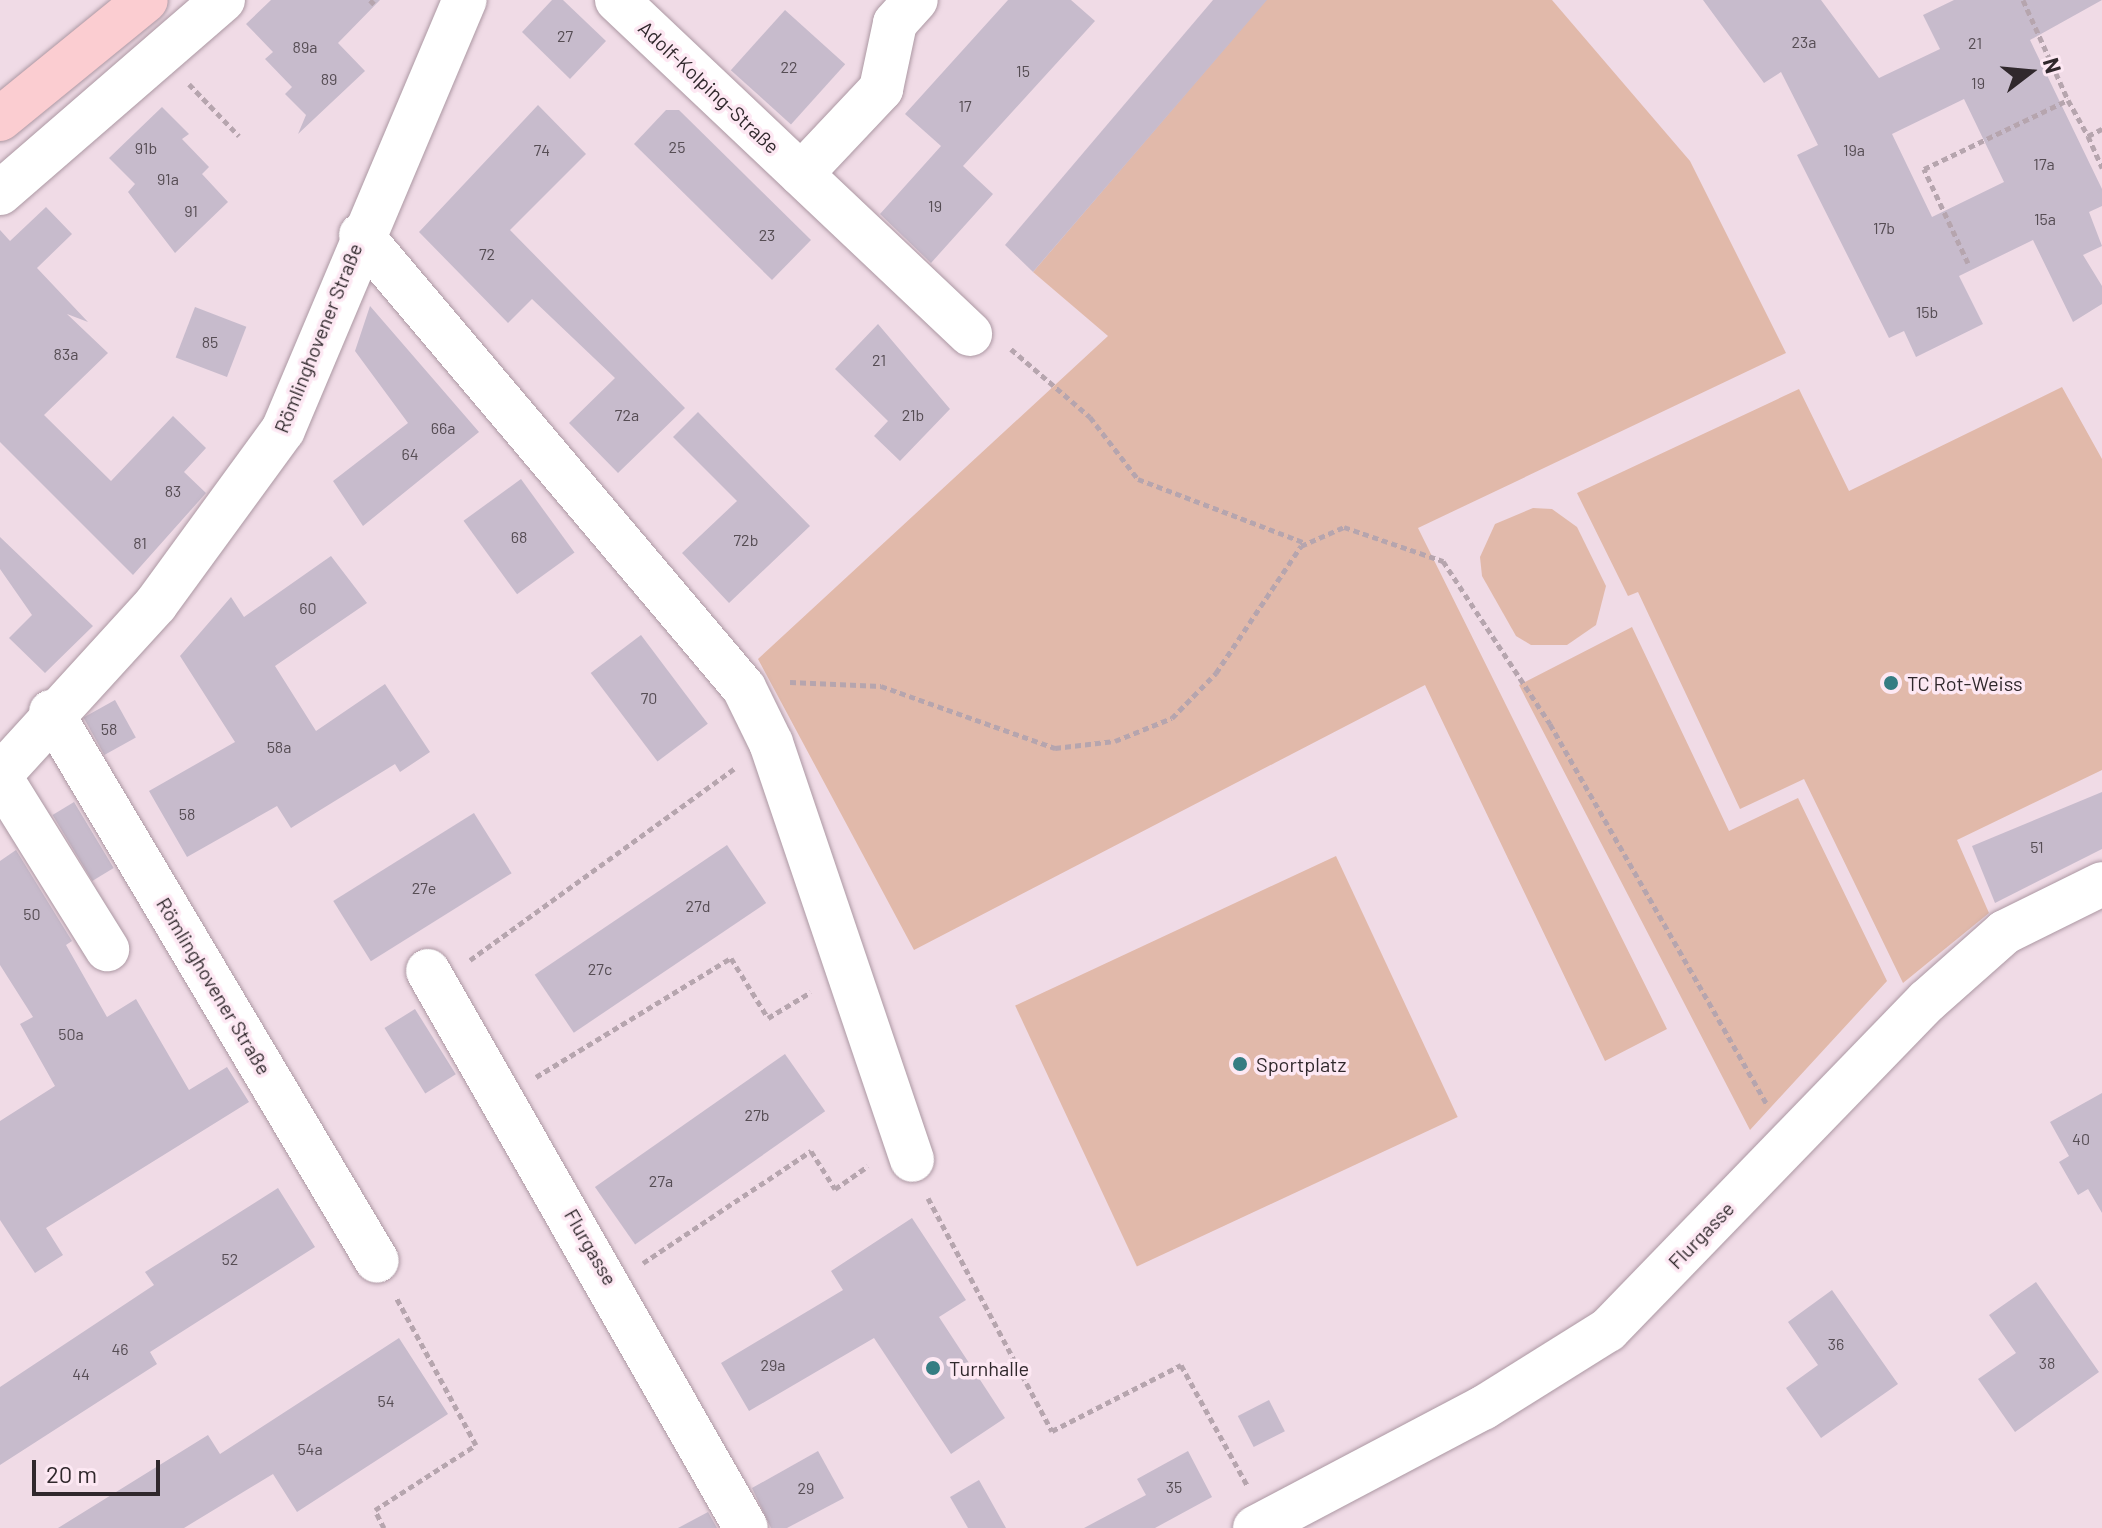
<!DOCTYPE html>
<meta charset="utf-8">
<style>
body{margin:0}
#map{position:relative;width:2102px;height:1528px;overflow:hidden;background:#f0dbe6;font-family:Barlow,sans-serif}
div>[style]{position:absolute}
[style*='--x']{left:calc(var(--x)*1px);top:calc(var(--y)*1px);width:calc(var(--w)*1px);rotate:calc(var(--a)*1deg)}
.green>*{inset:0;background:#e1b9aa;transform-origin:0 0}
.building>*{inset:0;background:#c7bbcc;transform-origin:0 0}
.path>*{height:5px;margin-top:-2.5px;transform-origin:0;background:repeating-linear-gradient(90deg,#b6a5ae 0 6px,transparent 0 10px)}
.roads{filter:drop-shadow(0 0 2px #ac98a3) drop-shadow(0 0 2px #ac98a3)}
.minor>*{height:44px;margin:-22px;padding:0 22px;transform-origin:22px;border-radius:22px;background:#fff}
.major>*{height:44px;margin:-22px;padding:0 22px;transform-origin:22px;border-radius:22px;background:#fbcdd1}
.dots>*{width:22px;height:22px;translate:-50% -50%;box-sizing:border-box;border:4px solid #fde8f3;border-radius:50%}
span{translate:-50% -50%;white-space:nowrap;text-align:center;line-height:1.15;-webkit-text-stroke:7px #fde8f3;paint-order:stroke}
.number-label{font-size:16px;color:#564d54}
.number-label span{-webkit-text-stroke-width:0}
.street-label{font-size:20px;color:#30282c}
.poi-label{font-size:20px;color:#30282c}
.left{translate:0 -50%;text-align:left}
.north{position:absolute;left:1990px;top:32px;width:80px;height:80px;-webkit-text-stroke:6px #fde8f3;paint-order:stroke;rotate:74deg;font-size:22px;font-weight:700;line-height:32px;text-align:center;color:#30282c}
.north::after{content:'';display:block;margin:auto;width:28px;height:36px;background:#30282c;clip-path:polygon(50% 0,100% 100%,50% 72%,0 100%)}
.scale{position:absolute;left:32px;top:1460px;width:128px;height:36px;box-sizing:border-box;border:4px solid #30282c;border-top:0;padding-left:10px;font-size:24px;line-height:28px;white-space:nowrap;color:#30282c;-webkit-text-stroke:6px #fde8f3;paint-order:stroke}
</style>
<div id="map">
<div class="green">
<div style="clip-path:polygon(1266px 0,1552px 0,1690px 161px,1786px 353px,1418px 528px,1667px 1029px,1605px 1061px,1425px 685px,914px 950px,758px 659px,1108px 336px,1033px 272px)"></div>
<div style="clip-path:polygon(2062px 387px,2102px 459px,2102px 770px,1957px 840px,1989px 913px,1903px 983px,1804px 779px,1740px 809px,1638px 592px,1628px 596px,1577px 493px,1799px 389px,1849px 491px)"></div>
<div style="clip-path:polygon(1533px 508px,1552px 509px,1577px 527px,1606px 586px,1596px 625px,1567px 645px,1531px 645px,1516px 636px,1482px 576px,1480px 557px,1495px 524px)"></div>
<div style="clip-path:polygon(1632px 627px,1729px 831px,1798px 798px,1887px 981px,1750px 1130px,1519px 685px)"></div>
<div style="left:1336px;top:856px;width:288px;height:354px;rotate:65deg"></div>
</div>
<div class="building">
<div style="clip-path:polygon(271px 0,380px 0,338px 43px,365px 71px,298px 134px,306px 115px,285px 94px,292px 87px,265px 59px,273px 52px,246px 24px)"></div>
<div style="clip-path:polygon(552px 0,563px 0,606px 41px,570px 79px,522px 32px)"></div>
<div style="clip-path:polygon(1008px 0,1071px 0,1095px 21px,963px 166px,993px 194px,931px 263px,880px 214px,941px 146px,905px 114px)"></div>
<div style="clip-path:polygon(1213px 0,1267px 0,1033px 272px,1005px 245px)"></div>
<div style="clip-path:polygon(evenodd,1703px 0,1821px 0,1879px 78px,1940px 49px,1923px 15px,1954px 0,2102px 0,2030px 40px,2102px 189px,2102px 206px,2089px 212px,2102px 246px,2083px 255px,2102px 286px,2102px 304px,2073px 322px,2033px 240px,1959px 276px,1983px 324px,1916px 357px,1904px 331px,1889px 338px,1797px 155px,1818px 145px,1781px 72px,1764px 83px,1703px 0,1964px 99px,2004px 182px,1932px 217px,1892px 134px,1964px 99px)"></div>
<div style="left:785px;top:10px;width:81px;height:81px;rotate:42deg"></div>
<div style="clip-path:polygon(538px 105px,586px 154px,510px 230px,685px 408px,618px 473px,569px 423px,615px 378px,532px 299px,508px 323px,419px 232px)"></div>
<div style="clip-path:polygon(162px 107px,189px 134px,182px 139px,209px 167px,202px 174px,228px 202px,175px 253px,128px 192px,135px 184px,109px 158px)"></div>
<div style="clip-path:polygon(666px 110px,679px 110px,811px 240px,772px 280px,634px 144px)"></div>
<div style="clip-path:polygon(46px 207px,72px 234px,37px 268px,88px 322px,67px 314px,108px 353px,44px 415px,111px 481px,173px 416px,206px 448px,184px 472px,206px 493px,133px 575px,0 442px,0 230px,10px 241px)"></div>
<div style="clip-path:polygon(370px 306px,479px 432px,363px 526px,333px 481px,408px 423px,355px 351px)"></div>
<div style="left:195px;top:307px;width:55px;height:54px;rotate:21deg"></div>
<div style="clip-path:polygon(878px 324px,950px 409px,900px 461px,874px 436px,888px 421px,835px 369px)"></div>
<div style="clip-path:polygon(698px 412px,810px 526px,729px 603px,682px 553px,737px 501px,673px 437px)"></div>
<div style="left:521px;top:479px;width:91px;height:71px;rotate:54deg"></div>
<div style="clip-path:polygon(0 537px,93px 626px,45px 673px,9px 638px,32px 615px,0 569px)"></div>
<div style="clip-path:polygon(331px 556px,367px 603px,275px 666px,316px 731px,385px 684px,430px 752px,400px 772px,395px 764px,291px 828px,277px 806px,187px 857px,149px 791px,235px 742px,180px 656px,231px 597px,244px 617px)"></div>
<div style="left:641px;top:635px;width:111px;height:63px;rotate:53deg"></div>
<div style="left:115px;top:700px;width:43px;height:36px;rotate:61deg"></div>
<div style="clip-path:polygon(2102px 792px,2102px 849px,1995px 903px,1972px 846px)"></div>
<div style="left:74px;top:802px;width:77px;height:25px;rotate:59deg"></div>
<div style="left:474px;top:813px;width:71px;height:166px;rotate:58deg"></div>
<div style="left:727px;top:845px;width:70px;height:232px;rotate:56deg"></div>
<div style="clip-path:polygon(16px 850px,72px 941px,66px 945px,107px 1017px,136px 999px,189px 1090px,227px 1067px,249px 1102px,46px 1228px,63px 1255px,35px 1273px,0 1220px,0 1121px,55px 1086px,20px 1024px,33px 1017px,0 965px,0 861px)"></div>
<div style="left:415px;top:1009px;width:77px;height:36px;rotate:58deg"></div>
<div style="left:785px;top:1054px;width:70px;height:232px;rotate:55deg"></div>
<div style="clip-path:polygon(2102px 1093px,2102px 1213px,2088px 1189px,2078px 1195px,2059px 1162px,2069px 1156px,2050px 1122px)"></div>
<div style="clip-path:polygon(278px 1188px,315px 1247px,150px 1352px,157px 1364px,0 1465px,0 1387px,154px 1285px,145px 1272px)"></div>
<div style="clip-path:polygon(912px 1218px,966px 1300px,939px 1317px,1005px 1418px,951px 1454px,874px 1338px,749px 1411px,721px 1363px,843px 1290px,831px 1271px)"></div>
<div style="clip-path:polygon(2036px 1282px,2099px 1372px,2015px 1432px,1978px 1379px,2016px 1353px,1989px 1315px)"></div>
<div style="clip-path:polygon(1832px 1290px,1898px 1384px,1821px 1438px,1786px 1388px,1818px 1365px,1788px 1322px)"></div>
<div style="clip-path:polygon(399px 1338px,448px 1414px,297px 1512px,273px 1474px,184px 1528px,58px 1528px,208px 1435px,220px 1454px)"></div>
<div style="left:1269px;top:1400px;width:35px;height:35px;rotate:63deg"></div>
<div style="clip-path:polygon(818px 1451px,844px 1498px,787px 1528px,771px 1528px,752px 1488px)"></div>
<div style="clip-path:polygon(1188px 1451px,1212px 1497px,1155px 1528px,1084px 1528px,1146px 1495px,1137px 1479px)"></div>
<div style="clip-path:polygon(979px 1480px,1006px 1528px,968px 1528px,950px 1497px)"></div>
<div style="clip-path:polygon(708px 1512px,717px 1528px,678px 1528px)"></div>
</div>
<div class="path">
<div style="--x:370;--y:0;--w:7;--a:45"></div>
<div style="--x:2023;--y:0;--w:110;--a:65.8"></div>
<div style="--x:189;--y:84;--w:72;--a:46.1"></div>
<div style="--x:2088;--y:136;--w:35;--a:66"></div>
<div style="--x:1968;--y:263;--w:104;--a:-115.1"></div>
<div style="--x:1924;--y:169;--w:160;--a:-25.6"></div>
<div style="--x:2068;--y:100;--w:41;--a:60.9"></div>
<div style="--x:2088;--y:136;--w:16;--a:-27"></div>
<div style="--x:1011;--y:349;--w:104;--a:40.7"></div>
<div style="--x:1090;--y:417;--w:78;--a:52.3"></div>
<div style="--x:1138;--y:479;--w:180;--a:20.9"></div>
<div style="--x:790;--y:682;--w:91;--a:2.5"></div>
<div style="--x:881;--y:686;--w:185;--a:19.6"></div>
<div style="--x:1055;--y:748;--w:60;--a:-6.7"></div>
<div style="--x:1115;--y:741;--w:61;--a:-22"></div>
<div style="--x:1172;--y:718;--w:63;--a:-45.6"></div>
<div style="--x:1216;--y:673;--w:153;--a:-56.2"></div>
<div style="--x:1301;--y:546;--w:47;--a:-23.8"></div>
<div style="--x:1344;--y:527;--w:105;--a:19"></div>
<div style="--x:1443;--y:561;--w:195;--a:56.7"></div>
<div style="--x:1550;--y:724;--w:438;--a:60.3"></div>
<div style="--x:470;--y:960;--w:326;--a:-35.9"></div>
<div style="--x:536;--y:1077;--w:228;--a:-31.4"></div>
<div style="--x:731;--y:958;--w:70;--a:58.3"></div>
<div style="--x:768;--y:1018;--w:50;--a:-31.2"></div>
<div style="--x:928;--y:1198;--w:264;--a:62"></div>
<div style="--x:1052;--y:1431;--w:145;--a:-27.1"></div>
<div style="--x:1181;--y:1365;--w:137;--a:61.2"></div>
<div style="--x:643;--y:1263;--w:202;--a:-33.7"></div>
<div style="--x:811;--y:1151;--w:45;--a:57.7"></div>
<div style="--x:835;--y:1189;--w:40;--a:-34.9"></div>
<div style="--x:384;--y:1528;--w:20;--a:-117"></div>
<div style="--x:375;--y:1510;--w:120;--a:-32.8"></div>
<div style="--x:476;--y:1445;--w:168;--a:-118.4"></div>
</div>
<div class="roads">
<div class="minor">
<div style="--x:617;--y:0;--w:486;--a:43.4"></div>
<div style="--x:801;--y:174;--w:117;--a:-46.7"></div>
<div style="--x:881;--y:89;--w:67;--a:-78"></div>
<div style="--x:895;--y:23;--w:31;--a:-48"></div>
<div style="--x:0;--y:193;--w:295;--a:-40.9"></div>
<div style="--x:361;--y:235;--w:593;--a:49.79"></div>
<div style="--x:744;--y:688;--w:61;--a:63.9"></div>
<div style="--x:771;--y:743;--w:440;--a:71.3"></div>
<div style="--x:51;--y:712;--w:638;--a:59.3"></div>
<div style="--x:0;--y:775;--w:231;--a:-47.6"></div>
<div style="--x:156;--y:604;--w:215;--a:-53.9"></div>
<div style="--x:283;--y:430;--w:467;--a:-67.1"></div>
<div style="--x:0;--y:777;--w:203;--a:58.1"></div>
<div style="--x:428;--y:971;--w:641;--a:60.28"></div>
<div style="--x:1255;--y:1528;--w:258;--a:-27.8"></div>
<div style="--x:1483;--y:1408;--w:147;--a:-32"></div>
<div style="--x:1608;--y:1330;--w:458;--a:-45.9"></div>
<div style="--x:1927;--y:1001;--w:104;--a:-41.5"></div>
<div style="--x:2005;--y:932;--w:108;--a:-26.3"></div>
</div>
<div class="major">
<div style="--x:0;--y:119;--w:188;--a:-39.2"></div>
</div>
</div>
<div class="dots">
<div style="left:1891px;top:683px;background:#357d83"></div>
<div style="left:1240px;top:1064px;background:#357d83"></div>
<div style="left:933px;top:1368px;background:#357d83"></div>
</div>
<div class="number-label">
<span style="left:565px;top:36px">27</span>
<span style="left:1804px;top:42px">23a</span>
<span style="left:1975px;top:43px">21</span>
<span style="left:305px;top:47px">89a</span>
<span style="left:789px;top:67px">22</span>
<span style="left:1023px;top:71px">15</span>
<span style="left:329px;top:79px">89</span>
<span style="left:1978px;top:83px">19</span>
<span style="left:965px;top:106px">17</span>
<span style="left:677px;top:147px">25</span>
<span style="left:146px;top:148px">91b</span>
<span style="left:542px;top:150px">74</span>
<span style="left:1854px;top:150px">19a</span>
<span style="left:2044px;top:164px">17a</span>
<span style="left:168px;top:179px">91a</span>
<span style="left:935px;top:206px">19</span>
<span style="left:191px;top:211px">91</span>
<span style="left:2045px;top:219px">15a</span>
<span style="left:1884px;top:228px">17b</span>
<span style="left:767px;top:235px">23</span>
<span style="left:487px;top:254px">72</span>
<span style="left:1927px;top:312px">15b</span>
<span style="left:210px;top:342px">85</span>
<span style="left:66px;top:354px">83a</span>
<span style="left:879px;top:360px">21</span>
<span style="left:627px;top:415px">72a</span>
<span style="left:913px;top:415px">21b</span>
<span style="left:443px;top:428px">66a</span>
<span style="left:410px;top:454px">64</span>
<span style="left:173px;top:491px">83</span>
<span style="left:519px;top:537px">68</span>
<span style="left:746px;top:540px">72b</span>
<span style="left:140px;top:543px">81</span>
<span style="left:308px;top:608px">60</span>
<span style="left:649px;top:698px">70</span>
<span style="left:109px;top:729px">58</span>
<span style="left:279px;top:747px">58a</span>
<span style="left:187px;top:814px">58</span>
<span style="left:2037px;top:847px">51</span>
<span style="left:424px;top:888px">27e</span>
<span style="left:698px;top:906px">27d</span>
<span style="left:32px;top:914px">50</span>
<span style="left:600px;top:969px">27c</span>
<span style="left:71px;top:1034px">50a</span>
<span style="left:757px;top:1115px">27b</span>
<span style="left:2081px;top:1139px">40</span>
<span style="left:661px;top:1181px">27a</span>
<span style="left:230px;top:1259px">52</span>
<span style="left:1836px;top:1344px">36</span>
<span style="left:120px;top:1349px">46</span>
<span style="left:2047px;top:1363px">38</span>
<span style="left:773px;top:1365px">29a</span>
<span style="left:81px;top:1374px">44</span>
<span style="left:386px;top:1401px">54</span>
<span style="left:310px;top:1449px">54a</span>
<span style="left:1174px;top:1487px">35</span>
<span style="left:806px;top:1488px">29</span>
</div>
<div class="street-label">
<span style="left:709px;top:87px;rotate:43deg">Adolf-Kolping-Straße</span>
<span style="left:318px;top:338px;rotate:-68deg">Römlinghovener Straße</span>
<span style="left:214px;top:986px;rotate:59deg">Römlinghovener Straße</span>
<span style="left:1701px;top:1235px;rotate:-46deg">Flurgasse</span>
<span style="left:591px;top:1247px;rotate:60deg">Flurgasse</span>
</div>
<div class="poi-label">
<span class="left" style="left:1907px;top:683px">TC Rot-Weiss</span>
<span class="left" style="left:1256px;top:1064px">Sportplatz</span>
<span class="left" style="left:949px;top:1368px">Turnhalle</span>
</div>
<div class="north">N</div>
<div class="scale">20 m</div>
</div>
